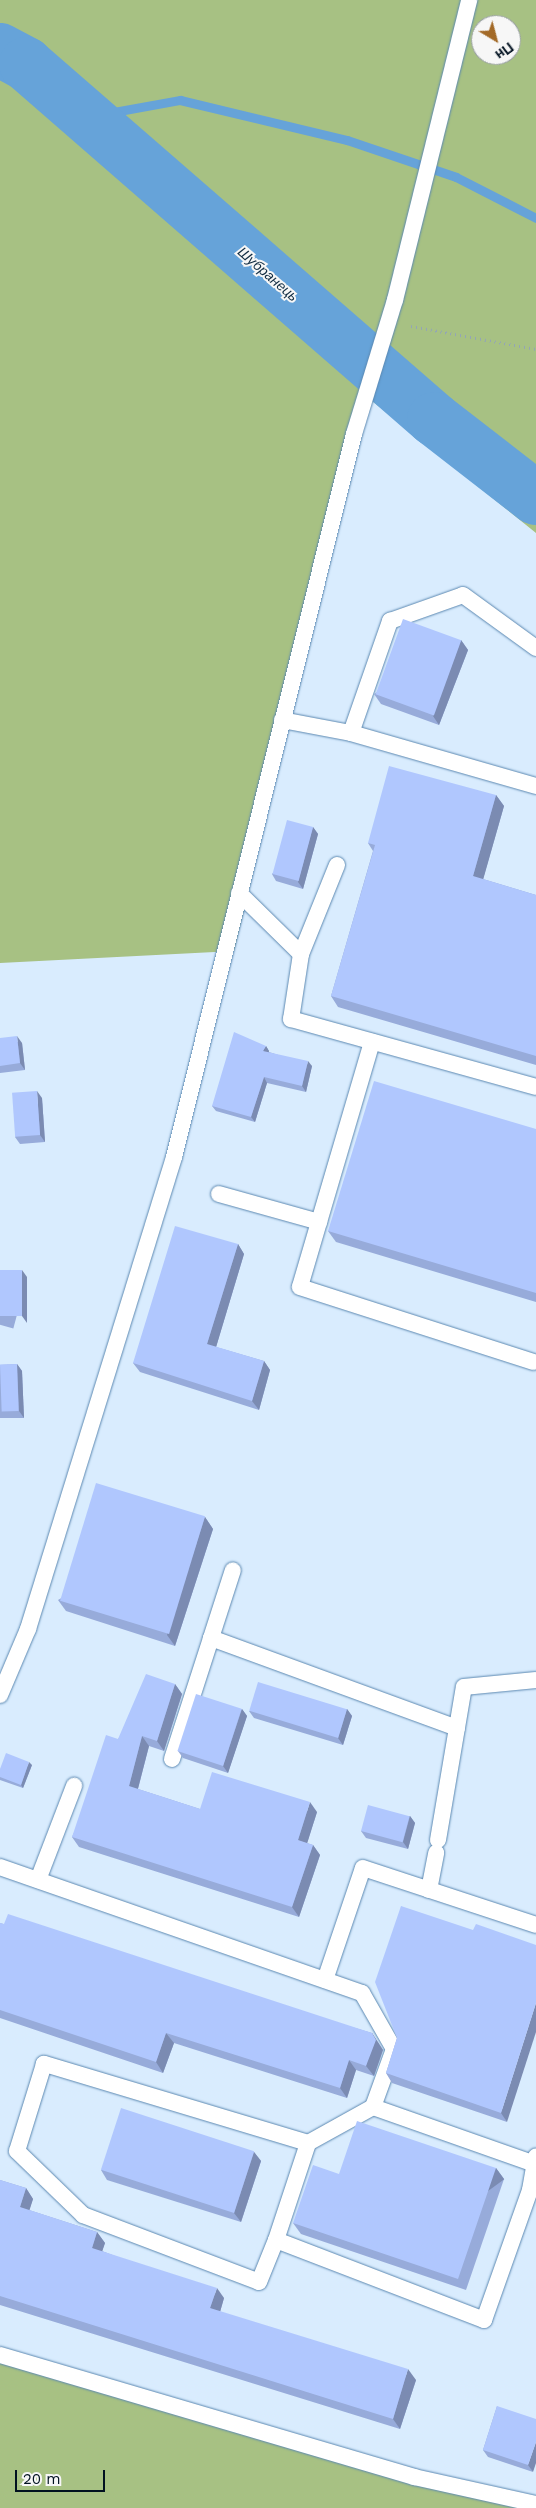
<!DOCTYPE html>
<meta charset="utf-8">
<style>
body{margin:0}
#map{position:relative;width:536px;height:2508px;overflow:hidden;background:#d9ecfe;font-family:"Work Sans",sans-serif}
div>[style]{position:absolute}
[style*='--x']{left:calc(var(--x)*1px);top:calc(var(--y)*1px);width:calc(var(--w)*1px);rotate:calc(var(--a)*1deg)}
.green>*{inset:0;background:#a7c183}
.stream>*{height:9px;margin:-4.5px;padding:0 4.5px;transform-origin:4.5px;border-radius:4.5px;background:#66a3d9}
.river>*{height:54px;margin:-27px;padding:0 27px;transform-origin:27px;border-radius:27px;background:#66a3d9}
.path>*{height:3px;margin-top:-1.5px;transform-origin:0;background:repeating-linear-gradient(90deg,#93a5b6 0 1px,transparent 0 5px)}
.roads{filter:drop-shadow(0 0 1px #5b88b1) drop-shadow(0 0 1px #5b88b1)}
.service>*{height:16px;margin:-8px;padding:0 8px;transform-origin:8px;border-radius:8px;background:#fff}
.wall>*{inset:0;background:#97abda;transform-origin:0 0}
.shaded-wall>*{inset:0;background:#7b8bb2;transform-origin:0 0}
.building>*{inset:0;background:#b0c7fe;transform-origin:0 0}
span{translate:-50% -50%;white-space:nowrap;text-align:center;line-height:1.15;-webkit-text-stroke:4px #f7f7f7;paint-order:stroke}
.water-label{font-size:14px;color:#112c42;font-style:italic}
.north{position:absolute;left:471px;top:15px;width:50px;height:50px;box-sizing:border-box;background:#f7f7f7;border:1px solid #959ba1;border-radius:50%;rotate:143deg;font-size:14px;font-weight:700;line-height:20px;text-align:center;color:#011120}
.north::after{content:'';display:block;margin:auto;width:18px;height:22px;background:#a36a28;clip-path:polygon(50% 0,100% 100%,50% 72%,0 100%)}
.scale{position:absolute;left:15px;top:2470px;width:90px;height:22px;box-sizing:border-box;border:2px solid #011120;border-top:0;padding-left:6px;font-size:15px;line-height:18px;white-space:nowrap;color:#011120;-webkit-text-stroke:4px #f7f7f7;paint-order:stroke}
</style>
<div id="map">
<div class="green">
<div style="clip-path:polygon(evenodd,0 0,536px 0,536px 533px,372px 401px,348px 479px,234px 951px,0 963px,0 0,481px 25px,511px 25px,511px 55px,481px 55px,481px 25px)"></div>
<div style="clip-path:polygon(0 2350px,536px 2508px,0 2508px)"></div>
</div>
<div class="stream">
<div style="--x:86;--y:117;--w:96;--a:-10.3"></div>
<div style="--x:180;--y:100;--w:172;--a:13.5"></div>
<div style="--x:347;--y:140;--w:115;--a:18.7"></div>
<div style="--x:456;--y:177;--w:90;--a:27.1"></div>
</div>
<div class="river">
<div style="--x:0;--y:50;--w:30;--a:28"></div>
<div style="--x:26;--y:64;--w:541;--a:41.03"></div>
<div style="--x:434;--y:419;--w:129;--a:37.8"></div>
</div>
<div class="path">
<div style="--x:411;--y:326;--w:127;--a:10.4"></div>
</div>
<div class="roads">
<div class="service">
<div style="--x:282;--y:720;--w:70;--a:10.7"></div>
<div style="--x:351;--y:733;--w:192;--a:16"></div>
<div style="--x:351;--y:733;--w:119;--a:-70.8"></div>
<div style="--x:390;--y:621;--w:77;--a:-19.6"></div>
<div style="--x:463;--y:595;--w:90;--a:36"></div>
<div style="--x:337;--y:865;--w:96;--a:112"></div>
<div style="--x:301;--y:954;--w:66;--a:98.7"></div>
<div style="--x:291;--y:1019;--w:254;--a:15.5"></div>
<div style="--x:239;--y:893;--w:87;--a:44.5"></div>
<div style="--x:372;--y:1042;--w:255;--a:106.4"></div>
<div style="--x:300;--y:1287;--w:245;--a:17.8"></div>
<div style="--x:219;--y:1194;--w:104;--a:15.6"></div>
<div style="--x:211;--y:1638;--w:71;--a:-72.1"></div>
<div style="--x:0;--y:1695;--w:72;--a:-67"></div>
<div style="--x:28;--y:1629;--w:494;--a:-72.8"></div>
<div style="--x:174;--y:1157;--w:745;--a:-76.02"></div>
<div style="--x:354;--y:434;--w:140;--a:-73"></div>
<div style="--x:395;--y:300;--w:309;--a:-76.1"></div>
<div style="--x:172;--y:1759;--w:127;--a:-72.1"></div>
<div style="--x:211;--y:1638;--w:262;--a:20.1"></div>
<div style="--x:438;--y:1840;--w:155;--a:-80.4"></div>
<div style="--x:464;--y:1687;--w:72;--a:-5.6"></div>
<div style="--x:0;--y:1867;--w:383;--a:19.2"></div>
<div style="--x:362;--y:1993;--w:64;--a:60.3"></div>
<div style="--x:394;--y:2049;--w:62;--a:109.9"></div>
<div style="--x:373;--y:2107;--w:74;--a:151"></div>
<div style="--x:308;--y:2143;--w:276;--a:-163.3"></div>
<div style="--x:44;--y:2064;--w:91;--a:107.2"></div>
<div style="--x:17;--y:2151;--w:92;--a:44.1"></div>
<div style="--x:83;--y:2215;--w:188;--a:20.8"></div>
<div style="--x:259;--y:2282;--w:45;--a:-68"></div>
<div style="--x:276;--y:2240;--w:223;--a:21"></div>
<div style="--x:484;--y:2320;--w:138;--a:-70.5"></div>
<div style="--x:530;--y:2190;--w:34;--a:-80"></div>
<div style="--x:38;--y:1880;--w:101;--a:-69"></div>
<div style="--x:429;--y:1890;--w:38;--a:-79"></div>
<div style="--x:325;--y:1980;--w:118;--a:-71.3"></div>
<div style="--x:363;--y:1868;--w:182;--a:18.2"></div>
<div style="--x:373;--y:2107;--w:172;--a:19.4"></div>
<div style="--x:276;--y:2240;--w:102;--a:-71.7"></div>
<div style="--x:0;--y:2355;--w:432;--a:16.4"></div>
<div style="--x:414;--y:2477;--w:125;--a:12.5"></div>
</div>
</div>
<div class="wall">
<div style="clip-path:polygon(461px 640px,468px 650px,439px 725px,381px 704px,374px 694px)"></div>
<div style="clip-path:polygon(496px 795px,504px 806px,483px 879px,536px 895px,536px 1065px,338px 1007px,331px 996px,373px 851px,368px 843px)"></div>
<div style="clip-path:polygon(313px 827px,318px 834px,303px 889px,276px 881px,272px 874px)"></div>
<div style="clip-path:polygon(0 1038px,22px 1043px,25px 1070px,0 1073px)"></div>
<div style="clip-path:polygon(266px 1046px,269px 1051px,269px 1052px,312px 1066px,306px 1092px,267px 1083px,255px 1122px,216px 1111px,212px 1106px)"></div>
<div style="clip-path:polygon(42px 1098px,45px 1142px,20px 1144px,15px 1137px)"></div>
<div style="clip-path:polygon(536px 1129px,536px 1302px,336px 1242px,328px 1231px)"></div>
<div style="clip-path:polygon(238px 1244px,244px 1254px,216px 1347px,264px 1361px,270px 1370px,259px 1410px,140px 1372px,133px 1363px)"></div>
<div style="left:0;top:1270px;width:28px;height:53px;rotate:15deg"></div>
<div style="clip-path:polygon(17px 1364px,22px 1371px,24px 1418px,0 1418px,0 1365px)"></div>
<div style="clip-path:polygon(205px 1517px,213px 1529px,175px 1646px,66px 1611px,58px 1600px)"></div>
<div style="clip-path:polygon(175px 1684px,182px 1694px,164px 1751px,149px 1746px,138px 1789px,200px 1809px,317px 1812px,307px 1843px,313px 1845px,320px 1855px,299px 1917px,79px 1847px,72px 1837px,118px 1739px)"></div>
<div style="clip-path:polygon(242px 1709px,247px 1716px,228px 1773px,183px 1758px,178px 1751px)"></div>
<div style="clip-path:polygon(347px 1709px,352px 1716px,343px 1745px,254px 1718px,249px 1711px)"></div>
<div style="clip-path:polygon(32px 1765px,23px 1788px,0 1780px,0 1769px)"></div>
<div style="clip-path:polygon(410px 1816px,415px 1823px,408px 1849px,366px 1838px,361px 1831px)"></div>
<div style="clip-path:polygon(401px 1906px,507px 2122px,392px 2083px,386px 2073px,397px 2038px)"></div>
<div style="clip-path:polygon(0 1923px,372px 2033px,383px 2050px,374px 2076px,356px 2070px,347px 2098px,174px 2043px,163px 2073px,0 2018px)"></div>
<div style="clip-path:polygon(254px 2152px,261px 2161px,241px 2222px,107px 2180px,101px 2170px)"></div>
<div style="clip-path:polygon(496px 2168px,504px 2179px,466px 2290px,301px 2234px,293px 2223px)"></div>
<div style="clip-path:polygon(0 2180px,26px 2188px,33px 2199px,29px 2210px,97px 2232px,105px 2243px,102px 2251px,224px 2298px,220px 2312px,416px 2380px,400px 2429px,0 2305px)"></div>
<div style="clip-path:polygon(497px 2406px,533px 2472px,488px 2457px,483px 2450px)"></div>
</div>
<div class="shaded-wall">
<div style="clip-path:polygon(461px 640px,468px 650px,439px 725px,433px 716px)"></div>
<div style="clip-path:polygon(496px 795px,504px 806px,481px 887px,473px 876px)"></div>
<div style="clip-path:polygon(313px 827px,318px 834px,303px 889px,298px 882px)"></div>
<div style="clip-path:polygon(17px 1036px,22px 1043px,25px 1070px,20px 1063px)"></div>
<div style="clip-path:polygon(266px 1046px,269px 1051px,267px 1056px,263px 1051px)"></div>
<div style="clip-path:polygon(308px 1061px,312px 1066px,306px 1092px,302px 1086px)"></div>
<div style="clip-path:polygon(264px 1077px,267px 1083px,255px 1122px,251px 1117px)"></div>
<div style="clip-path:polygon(37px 1091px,42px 1098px,45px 1142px,40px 1135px)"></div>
<div style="clip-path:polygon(238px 1244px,244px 1254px,214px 1354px,207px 1344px)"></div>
<div style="clip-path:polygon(22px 1270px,27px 1277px,27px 1323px,22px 1316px)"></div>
<div style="clip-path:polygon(264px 1361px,270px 1370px,259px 1410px,252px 1401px)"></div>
<div style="clip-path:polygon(17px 1364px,22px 1371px,24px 1418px,19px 1411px)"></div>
<div style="clip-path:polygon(205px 1517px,213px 1529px,175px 1646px,167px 1635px)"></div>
<div style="clip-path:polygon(175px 1684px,182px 1694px,164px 1751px,157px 1741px)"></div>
<div style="clip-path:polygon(242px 1709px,247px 1716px,228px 1773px,223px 1766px)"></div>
<div style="clip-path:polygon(347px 1709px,352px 1716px,343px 1745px,338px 1738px)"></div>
<div style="clip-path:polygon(142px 1736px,149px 1746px,136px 1796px,129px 1786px)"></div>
<div style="clip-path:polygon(29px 1762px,32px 1765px,23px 1788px,21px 1785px)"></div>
<div style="clip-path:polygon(310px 1802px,317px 1812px,305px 1850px,298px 1840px)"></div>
<div style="clip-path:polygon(410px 1816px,415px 1823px,408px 1849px,403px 1842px)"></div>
<div style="clip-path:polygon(313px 1845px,320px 1855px,299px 1917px,292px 1907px)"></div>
<div style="clip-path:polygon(536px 2003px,536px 2032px,507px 2122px,501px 2113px)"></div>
<div style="clip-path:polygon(166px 2033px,174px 2043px,163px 2073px,156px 2062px)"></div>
<div style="clip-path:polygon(372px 2033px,383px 2050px,374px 2076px,366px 2066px)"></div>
<div style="clip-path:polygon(349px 2060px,356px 2070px,347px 2098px,340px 2088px)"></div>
<div style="clip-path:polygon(254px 2152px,261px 2161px,241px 2222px,234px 2213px)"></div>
<div style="left:496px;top:2168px;width:14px;height:117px;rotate:54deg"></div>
<div style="clip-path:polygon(26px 2188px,33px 2199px,27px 2218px,20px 2207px)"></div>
<div style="clip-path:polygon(97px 2232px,105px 2243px,100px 2258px,92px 2248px)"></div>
<div style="clip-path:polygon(217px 2288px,224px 2298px,218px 2319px,210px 2308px)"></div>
<div style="clip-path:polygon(408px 2369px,416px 2380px,400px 2429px,393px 2419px)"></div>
<div style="clip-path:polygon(536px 2442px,536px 2463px,533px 2472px,528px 2465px)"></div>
</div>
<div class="building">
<div style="left:403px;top:619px;width:62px;height:80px;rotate:20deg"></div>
<div style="clip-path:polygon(389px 766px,496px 795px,473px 876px,536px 895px,536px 1056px,331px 996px,375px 845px,368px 843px)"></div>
<div style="left:287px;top:820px;width:27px;height:56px;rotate:15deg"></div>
<div style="clip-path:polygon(234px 1032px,266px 1046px,263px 1051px,308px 1061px,302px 1086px,264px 1077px,251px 1117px,212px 1106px)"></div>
<div style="clip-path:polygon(17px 1036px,20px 1063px,0 1066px,0 1038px)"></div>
<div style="clip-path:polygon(374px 1081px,536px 1129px,536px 1293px,328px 1231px)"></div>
<div style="left:37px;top:1091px;width:44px;height:25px;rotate:86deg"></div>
<div style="clip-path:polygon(175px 1226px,238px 1244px,207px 1344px,264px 1361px,252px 1401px,133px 1363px)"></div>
<div style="left:0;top:1270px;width:22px;height:46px"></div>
<div style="left:17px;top:1364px;width:47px;height:17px;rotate:88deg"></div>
<div style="left:96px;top:1483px;width:114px;height:123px;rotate:17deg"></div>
<div style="clip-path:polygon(146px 1674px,175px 1684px,157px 1741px,142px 1736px,129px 1786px,200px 1809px,212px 1772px,310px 1802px,298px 1840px,313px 1845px,292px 1907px,72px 1837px,106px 1735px,118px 1739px)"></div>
<div style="left:258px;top:1682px;width:93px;height:30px;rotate:17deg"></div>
<div style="left:196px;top:1694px;width:48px;height:60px;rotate:18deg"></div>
<div style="clip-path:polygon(6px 1753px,29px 1762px,21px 1785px,0 1777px,0 1769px)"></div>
<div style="left:368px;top:1805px;width:43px;height:27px;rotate:15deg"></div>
<div style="clip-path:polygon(401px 1906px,473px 1930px,476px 1924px,536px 1945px,536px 2003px,501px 2113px,386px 2073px,397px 2038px,375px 1982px)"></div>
<div style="clip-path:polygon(8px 1914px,372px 2033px,376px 2040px,366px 2066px,349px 2060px,340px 2088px,166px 2033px,156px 2062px,0 2010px,0 1923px,4px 1924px)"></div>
<div style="left:121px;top:2108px;width:140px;height:65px;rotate:18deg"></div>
<div style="clip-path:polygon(357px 2121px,496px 2168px,458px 2279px,293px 2223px,313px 2165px,339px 2174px)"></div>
<div style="clip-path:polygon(0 2180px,26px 2188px,20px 2207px,97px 2232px,92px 2248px,217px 2288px,210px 2308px,408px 2369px,393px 2419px,0 2296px)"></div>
<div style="clip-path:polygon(497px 2406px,536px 2419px,536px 2442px,528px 2465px,483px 2450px)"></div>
</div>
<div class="water-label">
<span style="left:268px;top:274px;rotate:41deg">Шубранець</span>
</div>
<div class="north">Пн</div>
<div class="scale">20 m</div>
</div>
